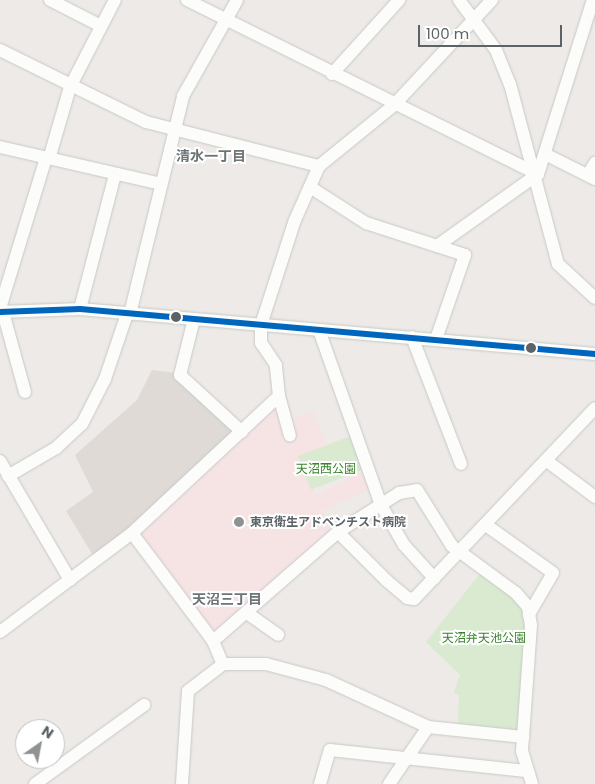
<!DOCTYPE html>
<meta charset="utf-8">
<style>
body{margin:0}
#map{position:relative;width:595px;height:784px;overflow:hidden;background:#edeae7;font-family:Poppins,"Noto Sans JP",sans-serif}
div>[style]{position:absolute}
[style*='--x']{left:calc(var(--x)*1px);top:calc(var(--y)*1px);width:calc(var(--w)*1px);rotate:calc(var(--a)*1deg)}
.education>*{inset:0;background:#dfdad6}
.medical>*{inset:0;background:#f6e4e5}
.green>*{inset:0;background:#d9ead0;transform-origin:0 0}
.roads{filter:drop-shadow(0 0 1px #c8c9c8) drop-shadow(0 0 1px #c8c9c8)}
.minor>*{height:12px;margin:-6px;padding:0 6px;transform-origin:6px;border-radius:6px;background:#fcfcfb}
.bus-1>*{height:6px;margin:-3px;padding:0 3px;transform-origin:3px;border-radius:3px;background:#0065bd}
.dots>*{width:14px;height:14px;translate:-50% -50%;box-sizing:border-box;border:2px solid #fff;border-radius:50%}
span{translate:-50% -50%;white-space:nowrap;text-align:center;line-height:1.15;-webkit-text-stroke:4px #fff;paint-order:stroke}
.park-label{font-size:12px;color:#3b842d}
.poi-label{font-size:12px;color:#5c6366;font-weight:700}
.left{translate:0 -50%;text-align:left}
.neighbourhood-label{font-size:14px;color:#6d7578;font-weight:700}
.north{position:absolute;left:15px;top:719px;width:50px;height:50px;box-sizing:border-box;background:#fff;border:1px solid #bec1c2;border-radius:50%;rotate:33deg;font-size:14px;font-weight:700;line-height:20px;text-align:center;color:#5c6366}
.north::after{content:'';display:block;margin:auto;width:18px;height:22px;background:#8f9293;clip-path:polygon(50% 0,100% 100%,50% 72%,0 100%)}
.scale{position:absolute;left:418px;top:25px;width:144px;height:22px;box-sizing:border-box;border:2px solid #5c6366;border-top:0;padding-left:6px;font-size:15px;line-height:18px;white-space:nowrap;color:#5c6366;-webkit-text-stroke:4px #fff;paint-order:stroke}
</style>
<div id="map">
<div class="education">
<div style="clip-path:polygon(152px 370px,177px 373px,231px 429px,231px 438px,130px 530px,94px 557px,66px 511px,93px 492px,75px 455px,137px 400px)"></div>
</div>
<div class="medical">
<div style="clip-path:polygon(276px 405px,288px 420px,314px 411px,327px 447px,301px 460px,317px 495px,366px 469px,373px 487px,323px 511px,332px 533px,215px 636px,139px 533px)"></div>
</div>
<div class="green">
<div style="left:353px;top:435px;width:36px;height:59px;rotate:69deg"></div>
<div style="clip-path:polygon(482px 571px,501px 584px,526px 614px,519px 732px,458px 728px,459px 695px,454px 693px,460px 675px,426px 642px)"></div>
</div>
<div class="roads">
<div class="minor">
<div style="--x:50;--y:0;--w:57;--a:27"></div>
<div style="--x:187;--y:0;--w:392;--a:26.4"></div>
<div style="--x:459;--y:0;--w:62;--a:53.5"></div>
<div style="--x:496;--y:50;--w:37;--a:68"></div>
<div style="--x:510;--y:84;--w:186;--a:75.1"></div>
<div style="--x:558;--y:264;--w:50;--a:42.6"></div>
<div style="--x:0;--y:50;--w:163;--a:26.3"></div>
<div style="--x:146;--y:122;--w:179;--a:14.3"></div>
<div style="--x:332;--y:74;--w:100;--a:-47.8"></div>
<div style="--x:0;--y:147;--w:165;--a:12.9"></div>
<div style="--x:545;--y:154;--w:56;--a:26.6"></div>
<div style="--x:49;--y:159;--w:75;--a:-73.7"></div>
<div style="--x:70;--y:87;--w:98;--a:-62.7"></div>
<div style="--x:588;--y:175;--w:14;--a:-60"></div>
<div style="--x:310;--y:187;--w:67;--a:32.7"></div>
<div style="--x:366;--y:223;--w:104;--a:17.9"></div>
<div style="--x:465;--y:255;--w:89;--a:109"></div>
<div style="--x:437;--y:246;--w:124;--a:-35.5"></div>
<div style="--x:538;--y:174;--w:182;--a:-72.5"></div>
<div style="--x:80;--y:309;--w:138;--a:-75.4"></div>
<div style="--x:0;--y:312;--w:80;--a:-2.1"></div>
<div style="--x:80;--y:309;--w:517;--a:4.99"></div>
<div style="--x:130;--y:314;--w:224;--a:-76.3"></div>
<div style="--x:183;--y:96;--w:110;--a:-60.6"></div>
<div style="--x:194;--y:319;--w:58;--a:104"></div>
<div style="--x:180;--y:375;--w:84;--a:42.6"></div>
<div style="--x:319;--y:330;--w:186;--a:70.5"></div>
<div style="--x:381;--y:505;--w:46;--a:60.1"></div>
<div style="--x:404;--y:545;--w:45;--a:47.7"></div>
<div style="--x:412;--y:337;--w:136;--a:68.9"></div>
<div style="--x:25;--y:392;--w:90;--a:-105.4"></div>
<div style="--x:1;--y:305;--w:154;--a:-73"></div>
<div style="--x:279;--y:396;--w:41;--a:74.6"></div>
<div style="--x:0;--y:461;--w:138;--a:59.5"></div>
<div style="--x:547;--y:461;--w:60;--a:36.9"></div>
<div style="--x:8;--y:476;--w:56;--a:-30.3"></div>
<div style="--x:56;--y:448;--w:35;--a:-43"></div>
<div style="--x:82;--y:424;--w:51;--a:-62.9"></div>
<div style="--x:105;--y:379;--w:69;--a:-71.3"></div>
<div style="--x:486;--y:525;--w:82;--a:35.6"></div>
<div style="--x:553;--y:573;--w:48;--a:120.3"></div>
<div style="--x:338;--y:532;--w:69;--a:45"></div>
<div style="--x:387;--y:581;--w:26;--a:40"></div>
<div style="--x:407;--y:598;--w:7;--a:8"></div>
<div style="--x:414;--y:599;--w:263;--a:-46.5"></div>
<div style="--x:132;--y:533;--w:135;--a:53.1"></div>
<div style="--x:213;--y:641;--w:25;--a:67"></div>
<div style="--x:247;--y:613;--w:38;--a:35"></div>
<div style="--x:0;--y:632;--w:165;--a:-36.9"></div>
<div style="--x:132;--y:533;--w:201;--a:-43"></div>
<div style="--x:279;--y:396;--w:31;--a:-96"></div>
<div style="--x:276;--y:365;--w:27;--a:-124"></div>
<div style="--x:261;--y:343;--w:18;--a:-90"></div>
<div style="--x:261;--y:325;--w:110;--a:-72.1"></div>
<div style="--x:295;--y:220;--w:59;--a:-66"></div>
<div style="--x:319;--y:166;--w:97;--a:-39.1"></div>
<div style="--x:394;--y:105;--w:144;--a:-47"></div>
<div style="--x:213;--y:641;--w:166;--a:-41.1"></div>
<div style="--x:338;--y:532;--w:72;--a:-32.6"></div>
<div style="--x:399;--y:493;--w:18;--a:-9"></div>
<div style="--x:417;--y:490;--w:66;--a:58"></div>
<div style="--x:452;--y:546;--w:79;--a:36.3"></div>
<div style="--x:516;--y:593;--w:18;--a:49"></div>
<div style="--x:528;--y:607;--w:18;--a:81"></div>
<div style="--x:531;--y:625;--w:126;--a:94.1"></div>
<div style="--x:522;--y:751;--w:34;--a:73"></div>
<div style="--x:223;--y:664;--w:43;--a:0"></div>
<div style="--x:266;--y:664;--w:62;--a:14.9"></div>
<div style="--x:326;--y:680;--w:112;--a:24.7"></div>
<div style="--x:428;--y:727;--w:96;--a:6"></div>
<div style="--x:35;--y:784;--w:135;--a:-35.9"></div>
<div style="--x:182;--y:784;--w:93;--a:-86.3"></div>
<div style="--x:188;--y:691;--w:44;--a:-37.6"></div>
<div style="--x:320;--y:784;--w:35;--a:-74"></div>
<div style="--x:330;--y:750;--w:197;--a:6.1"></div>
<div style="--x:389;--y:784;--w:69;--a:-55.6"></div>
</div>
</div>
<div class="bus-1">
<div style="--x:0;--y:312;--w:80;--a:-2.1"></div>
<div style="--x:80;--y:309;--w:517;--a:4.99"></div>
</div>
<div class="dots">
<div style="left:176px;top:317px;background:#5c6366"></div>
<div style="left:531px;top:348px;background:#5c6366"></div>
<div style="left:239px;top:522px;background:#8f9293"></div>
</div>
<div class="park-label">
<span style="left:326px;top:469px">天沼西公園</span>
<span style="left:484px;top:638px">天沼弁天池公園</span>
</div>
<div class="poi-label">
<span class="left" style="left:250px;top:522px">東京衛生アドベンチスト病院</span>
</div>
<div class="neighbourhood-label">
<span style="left:211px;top:156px">清水一丁目</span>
<span style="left:227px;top:599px">天沼三丁目</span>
</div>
<div class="north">N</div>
<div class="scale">100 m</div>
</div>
